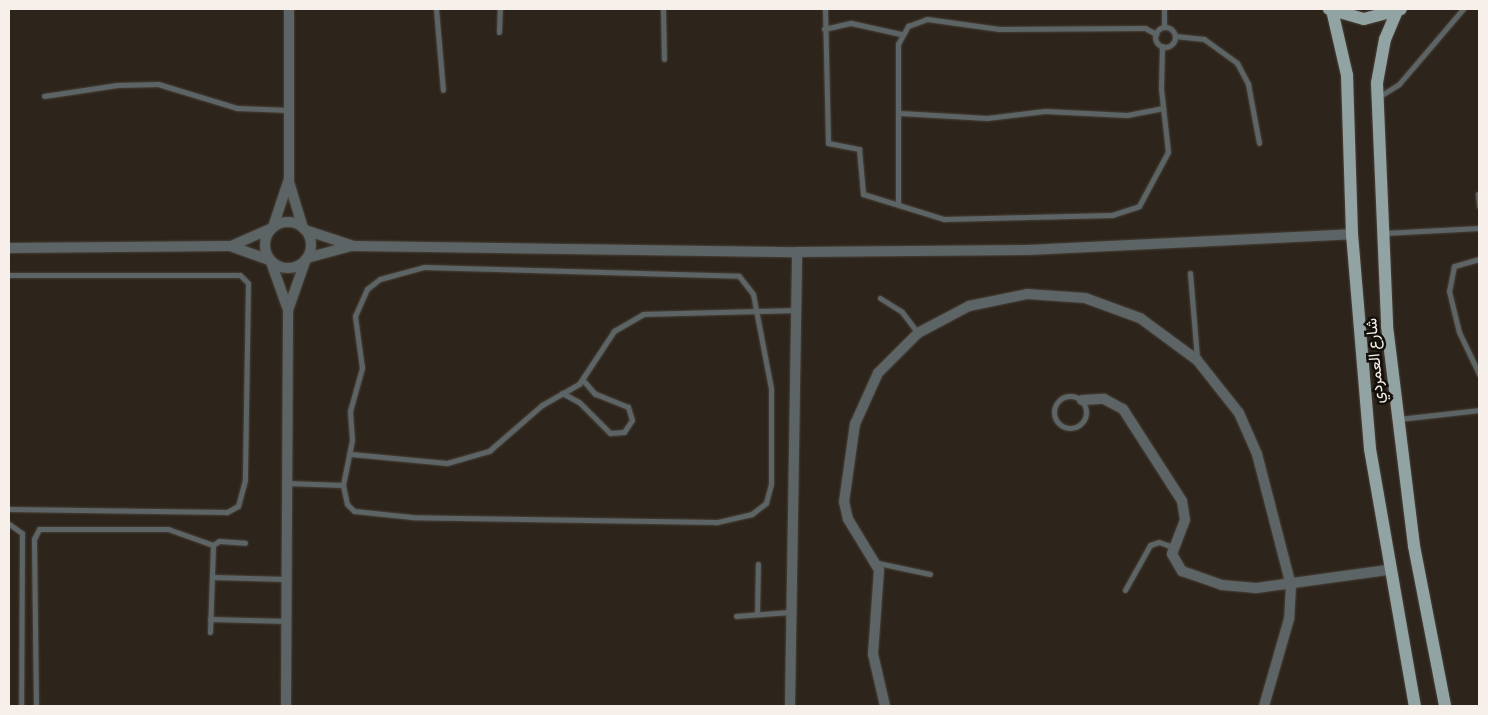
<!DOCTYPE html>
<meta charset="utf-8">
<style>
body{margin:0}
#map{position:relative;width:1488px;height:715px;overflow:hidden;background:#2d241b;font-family:Barlow,Vazirmatn,sans-serif}
div>[style]{position:absolute}
[style*='--x']{left:calc(var(--x)*1px);top:calc(var(--y)*1px);width:calc(var(--w)*1px);rotate:calc(var(--a)*1deg)}
.roads{filter:drop-shadow(0 0 1px #494138) drop-shadow(0 0 1px #494138)}
.lane>*{height:5px;margin:-2.5px;padding:0 2.5px;transform-origin:2.5px;border-radius:2.5px;background:#5c6465}
.lane>.ring{margin:-2.5px;padding:0;box-sizing:content-box;background:none;border:5px solid #5c6465;border-radius:50%}
.street>*{height:10px;margin:-5px;padding:0 5px;transform-origin:5px;border-radius:5px;background:#5c6465}
.street>.ring{margin:-5px;padding:0;box-sizing:content-box;background:none;border:10px solid #5c6465;border-radius:50%}
.primary>*{height:12px;margin:-6px;padding:0 6px;transform-origin:6px;border-radius:6px;background:#92a3a3}
span{translate:-50% -50%;white-space:nowrap;text-align:center;line-height:1.15;-webkit-text-stroke:5px #120e0a;paint-order:stroke}
.street-label{font-size:16px;color:#f7f0ea}
.frame{position:absolute;inset:0;border:10px solid #f7f0ea;pointer-events:none}
</style>
<div id="map">
<div class="roads">
<div class="lane">
<div style="--x:436;--y:9;--w:81;--a:85.1"></div>
<div style="--x:663;--y:9;--w:50;--a:88.9"></div>
<div style="--x:825;--y:9;--w:134;--a:88.7"></div>
<div style="--x:828;--y:143;--w:32;--a:11"></div>
<div style="--x:859;--y:149;--w:45;--a:84.9"></div>
<div style="--x:863;--y:194;--w:85;--a:17.2"></div>
<div style="--x:944;--y:219;--w:168;--a:-1.4"></div>
<div style="--x:1112;--y:215;--w:28;--a:-18"></div>
<div style="--x:1139;--y:206;--w:61;--a:-61.8"></div>
<div style="--x:1168;--y:152;--w:63;--a:-96.3"></div>
<div style="--x:1161;--y:89;--w:43;--a:-88.7"></div>
<div style="--x:1164;--y:27;--w:18;--a:-90"></div>
<div class="ring" style="left:1155px;top:27px;width:15px;height:15px"></div>
<div style="--x:824;--y:29;--w:28;--a:-13"></div>
<div style="--x:851;--y:23;--w:51;--a:12.4"></div>
<div style="--x:499;--y:32;--w:23;--a:-88"></div>
<div style="--x:1175;--y:36;--w:29;--a:6"></div>
<div style="--x:1204;--y:39;--w:41;--a:36"></div>
<div style="--x:1237;--y:63;--w:24;--a:62"></div>
<div style="--x:1248;--y:84;--w:60;--a:79.4"></div>
<div style="--x:44;--y:96;--w:74;--a:-8.6"></div>
<div style="--x:117;--y:85;--w:41;--a:-1.4"></div>
<div style="--x:158;--y:84;--w:83;--a:16.9"></div>
<div style="--x:237;--y:108;--w:52;--a:2.2"></div>
<div style="--x:1380;--y:96;--w:22;--a:-32"></div>
<div style="--x:1399;--y:84;--w:99;--a:-49.5"></div>
<div style="--x:900;--y:113;--w:87;--a:3.3"></div>
<div style="--x:987;--y:118;--w:58;--a:-6.9"></div>
<div style="--x:1045;--y:111;--w:82;--a:2.8"></div>
<div style="--x:1127;--y:115;--w:37;--a:-11"></div>
<div style="--x:1478;--y:194;--w:12;--a:85"></div>
<div style="--x:898;--y:202;--w:158;--a:-90"></div>
<div style="--x:898;--y:44;--w:21;--a:-61"></div>
<div style="--x:908;--y:26;--w:20;--a:-20"></div>
<div style="--x:927;--y:19;--w:73;--a:7.9"></div>
<div style="--x:999;--y:29;--w:146;--a:-0.4"></div>
<div style="--x:1145;--y:28;--w:13;--a:29"></div>
<div style="--x:1384;--y:233;--w:95;--a:-3"></div>
<div style="--x:1479;--y:259;--w:26;--a:164"></div>
<div style="--x:1454;--y:266;--w:25;--a:101"></div>
<div style="--x:1449;--y:291;--w:42;--a:76.3"></div>
<div style="--x:1459;--y:332;--w:47;--a:64.5"></div>
<div style="--x:424;--y:267;--w:315;--a:1.6"></div>
<div style="--x:739;--y:276;--w:23;--a:52"></div>
<div style="--x:753;--y:294;--w:96;--a:79.2"></div>
<div style="--x:771;--y:388;--w:96;--a:90"></div>
<div style="--x:771;--y:484;--w:20;--a:105"></div>
<div style="--x:766;--y:503;--w:18;--a:142"></div>
<div style="--x:752;--y:514;--w:37;--a:167"></div>
<div style="--x:716;--y:522;--w:304;--a:-179.1"></div>
<div style="--x:412;--y:517;--w:58;--a:-174.1"></div>
<div style="--x:354;--y:511;--w:10;--a:-135"></div>
<div style="--x:347;--y:504;--w:19;--a:-102"></div>
<div style="--x:343;--y:485;--w:46;--a:-78.7"></div>
<div style="--x:352;--y:440;--w:29;--a:-94"></div>
<div style="--x:350;--y:411;--w:45;--a:-74.4"></div>
<div style="--x:362;--y:368;--w:52;--a:-97.7"></div>
<div style="--x:355;--y:316;--w:30;--a:-66"></div>
<div style="--x:367;--y:289;--w:16;--a:-38"></div>
<div style="--x:380;--y:279;--w:46;--a:-15.3"></div>
<div style="--x:1190;--y:273;--w:86;--a:85.3"></div>
<div style="--x:9;--y:275;--w:231;--a:0"></div>
<div style="--x:240;--y:275;--w:11;--a:45"></div>
<div style="--x:248;--y:283;--w:197;--a:90.9"></div>
<div style="--x:245;--y:480;--w:27;--a:105"></div>
<div style="--x:238;--y:506;--w:13;--a:151"></div>
<div style="--x:227;--y:512;--w:218;--a:-179.2"></div>
<div style="--x:880;--y:298;--w:26;--a:32"></div>
<div style="--x:902;--y:312;--w:26;--a:53"></div>
<div style="--x:562;--y:393;--w:19;--a:28"></div>
<div style="--x:579;--y:402;--w:44;--a:45"></div>
<div style="--x:610;--y:433;--w:14;--a:-4"></div>
<div style="--x:624;--y:432;--w:14;--a:-56"></div>
<div style="--x:632;--y:420;--w:14;--a:-107"></div>
<div style="--x:628;--y:407;--w:35;--a:-158"></div>
<div style="--x:595;--y:394;--w:18;--a:-131"></div>
<div class="ring" style="left:1054px;top:396px;width:27px;height:27px"></div>
<div style="--x:1399;--y:419;--w:81;--a:-6.4"></div>
<div style="--x:351;--y:454;--w:96;--a:5.4"></div>
<div style="--x:447;--y:463;--w:44;--a:-15.9"></div>
<div style="--x:489;--y:451;--w:70;--a:-41"></div>
<div style="--x:542;--y:405;--w:43;--a:-29.6"></div>
<div style="--x:579;--y:384;--w:64;--a:-56.6"></div>
<div style="--x:614;--y:331;--w:34;--a:-30"></div>
<div style="--x:643;--y:314;--w:153;--a:-1.5"></div>
<div style="--x:287;--y:483;--w:56;--a:2"></div>
<div style="--x:9;--y:524;--w:16;--a:35"></div>
<div style="--x:22;--y:533;--w:173;--a:90.3"></div>
<div style="--x:878;--y:563;--w:53;--a:11.9"></div>
<div style="--x:212;--y:577;--w:74;--a:1.5"></div>
<div style="--x:1125;--y:590;--w:51;--a:-60.9"></div>
<div style="--x:1150;--y:545;--w:9;--a:-18"></div>
<div style="--x:1159;--y:542;--w:15;--a:20"></div>
<div style="--x:757;--y:614;--w:50;--a:-88.9"></div>
<div style="--x:736;--y:616;--w:54;--a:-4.2"></div>
<div style="--x:210;--y:619;--w:77;--a:1.5"></div>
<div style="--x:210;--y:632;--w:87;--a:-88"></div>
<div style="--x:213;--y:545;--w:7;--a:-34"></div>
<div style="--x:219;--y:541;--w:26;--a:4"></div>
<div style="--x:36;--y:706;--w:167;--a:-90.7"></div>
<div style="--x:34;--y:539;--w:11;--a:-63"></div>
<div style="--x:39;--y:529;--w:129;--a:0"></div>
<div style="--x:168;--y:529;--w:48;--a:19.6"></div>
</div>
<div class="street">
<div style="--x:289;--y:182;--w:48;--a:73.1"></div>
<div class="ring" style="left:265px;top:222px;width:36px;height:36px"></div>
<div style="--x:273;--y:227;--w:51;--a:-71.6"></div>
<div style="--x:289;--y:179;--w:170;--a:-90"></div>
<div style="--x:305;--y:230;--w:52;--a:18.1"></div>
<div style="--x:354;--y:246;--w:443;--a:0.8"></div>
<div style="--x:797;--y:252;--w:231;--a:-0.5"></div>
<div style="--x:1028;--y:250;--w:324;--a:-2.8"></div>
<div style="--x:231;--y:246;--w:43;--a:-23.6"></div>
<div style="--x:9;--y:248;--w:221;--a:-0.5"></div>
<div style="--x:230;--y:246;--w:41;--a:19.7"></div>
<div style="--x:307;--y:258;--w:46;--a:-15.3"></div>
<div style="--x:271;--y:262;--w:48;--a:70.4"></div>
<div style="--x:1082;--y:400;--w:22;--a:-3"></div>
<div style="--x:1104;--y:399;--w:21;--a:28"></div>
<div style="--x:1123;--y:409;--w:109;--a:57.3"></div>
<div style="--x:1182;--y:501;--w:19;--a:81"></div>
<div style="--x:1185;--y:520;--w:36;--a:111"></div>
<div style="--x:1172;--y:554;--w:20;--a:60"></div>
<div style="--x:1182;--y:571;--w:42;--a:19.3"></div>
<div style="--x:1222;--y:585;--w:34;--a:5"></div>
<div style="--x:1256;--y:588;--w:133;--a:-7.8"></div>
<div style="--x:286;--y:706;--w:396;--a:-89.7"></div>
<div style="--x:288;--y:310;--w:54;--a:-70.6"></div>
<div style="--x:790;--y:706;--w:454;--a:-89.1"></div>
<div style="--x:885;--y:706;--w:53;--a:-103"></div>
<div style="--x:873;--y:654;--w:84;--a:-85.9"></div>
<div style="--x:879;--y:570;--w:60;--a:-121.3"></div>
<div style="--x:848;--y:519;--w:17;--a:-103"></div>
<div style="--x:844;--y:502;--w:79;--a:-82"></div>
<div style="--x:855;--y:424;--w:56;--a:-65.7"></div>
<div style="--x:878;--y:373;--w:57;--a:-45"></div>
<div style="--x:918;--y:333;--w:58;--a:-27.9"></div>
<div style="--x:969;--y:306;--w:59;--a:-11.7"></div>
<div style="--x:1027;--y:294;--w:58;--a:3.9"></div>
<div style="--x:1085;--y:298;--w:59;--a:20"></div>
<div style="--x:1140;--y:318;--w:71;--a:36.4"></div>
<div style="--x:1197;--y:360;--w:68;--a:51.6"></div>
<div style="--x:1239;--y:413;--w:45;--a:66.3"></div>
<div style="--x:1257;--y:454;--w:135;--a:75.5"></div>
<div style="--x:1291;--y:585;--w:34;--a:93"></div>
<div style="--x:1289;--y:619;--w:91;--a:106"></div>
</div>
<div class="primary">
<div style="--x:1329;--y:9;--w:36;--a:16"></div>
<div style="--x:1364;--y:19;--w:38;--a:-15"></div>
<div style="--x:1332;--y:10;--w:67;--a:77"></div>
<div style="--x:1347;--y:75;--w:159;--a:88.2"></div>
<div style="--x:1352;--y:234;--w:216;--a:85.2"></div>
<div style="--x:1370;--y:449;--w:261;--a:80.1"></div>
<div style="--x:1397;--y:11;--w:30;--a:113"></div>
<div style="--x:1385;--y:39;--w:45;--a:100.3"></div>
<div style="--x:1377;--y:83;--w:243;--a:87.6"></div>
<div style="--x:1387;--y:326;--w:222;--a:83"></div>
<div style="--x:1414;--y:546;--w:163;--a:79"></div>
</div>
</div>
<div class="street-label">
<span style="left:1374px;top:361px;rotate:-95deg">شارع العمردي</span>
</div>
<div class="frame"></div>
</div>
